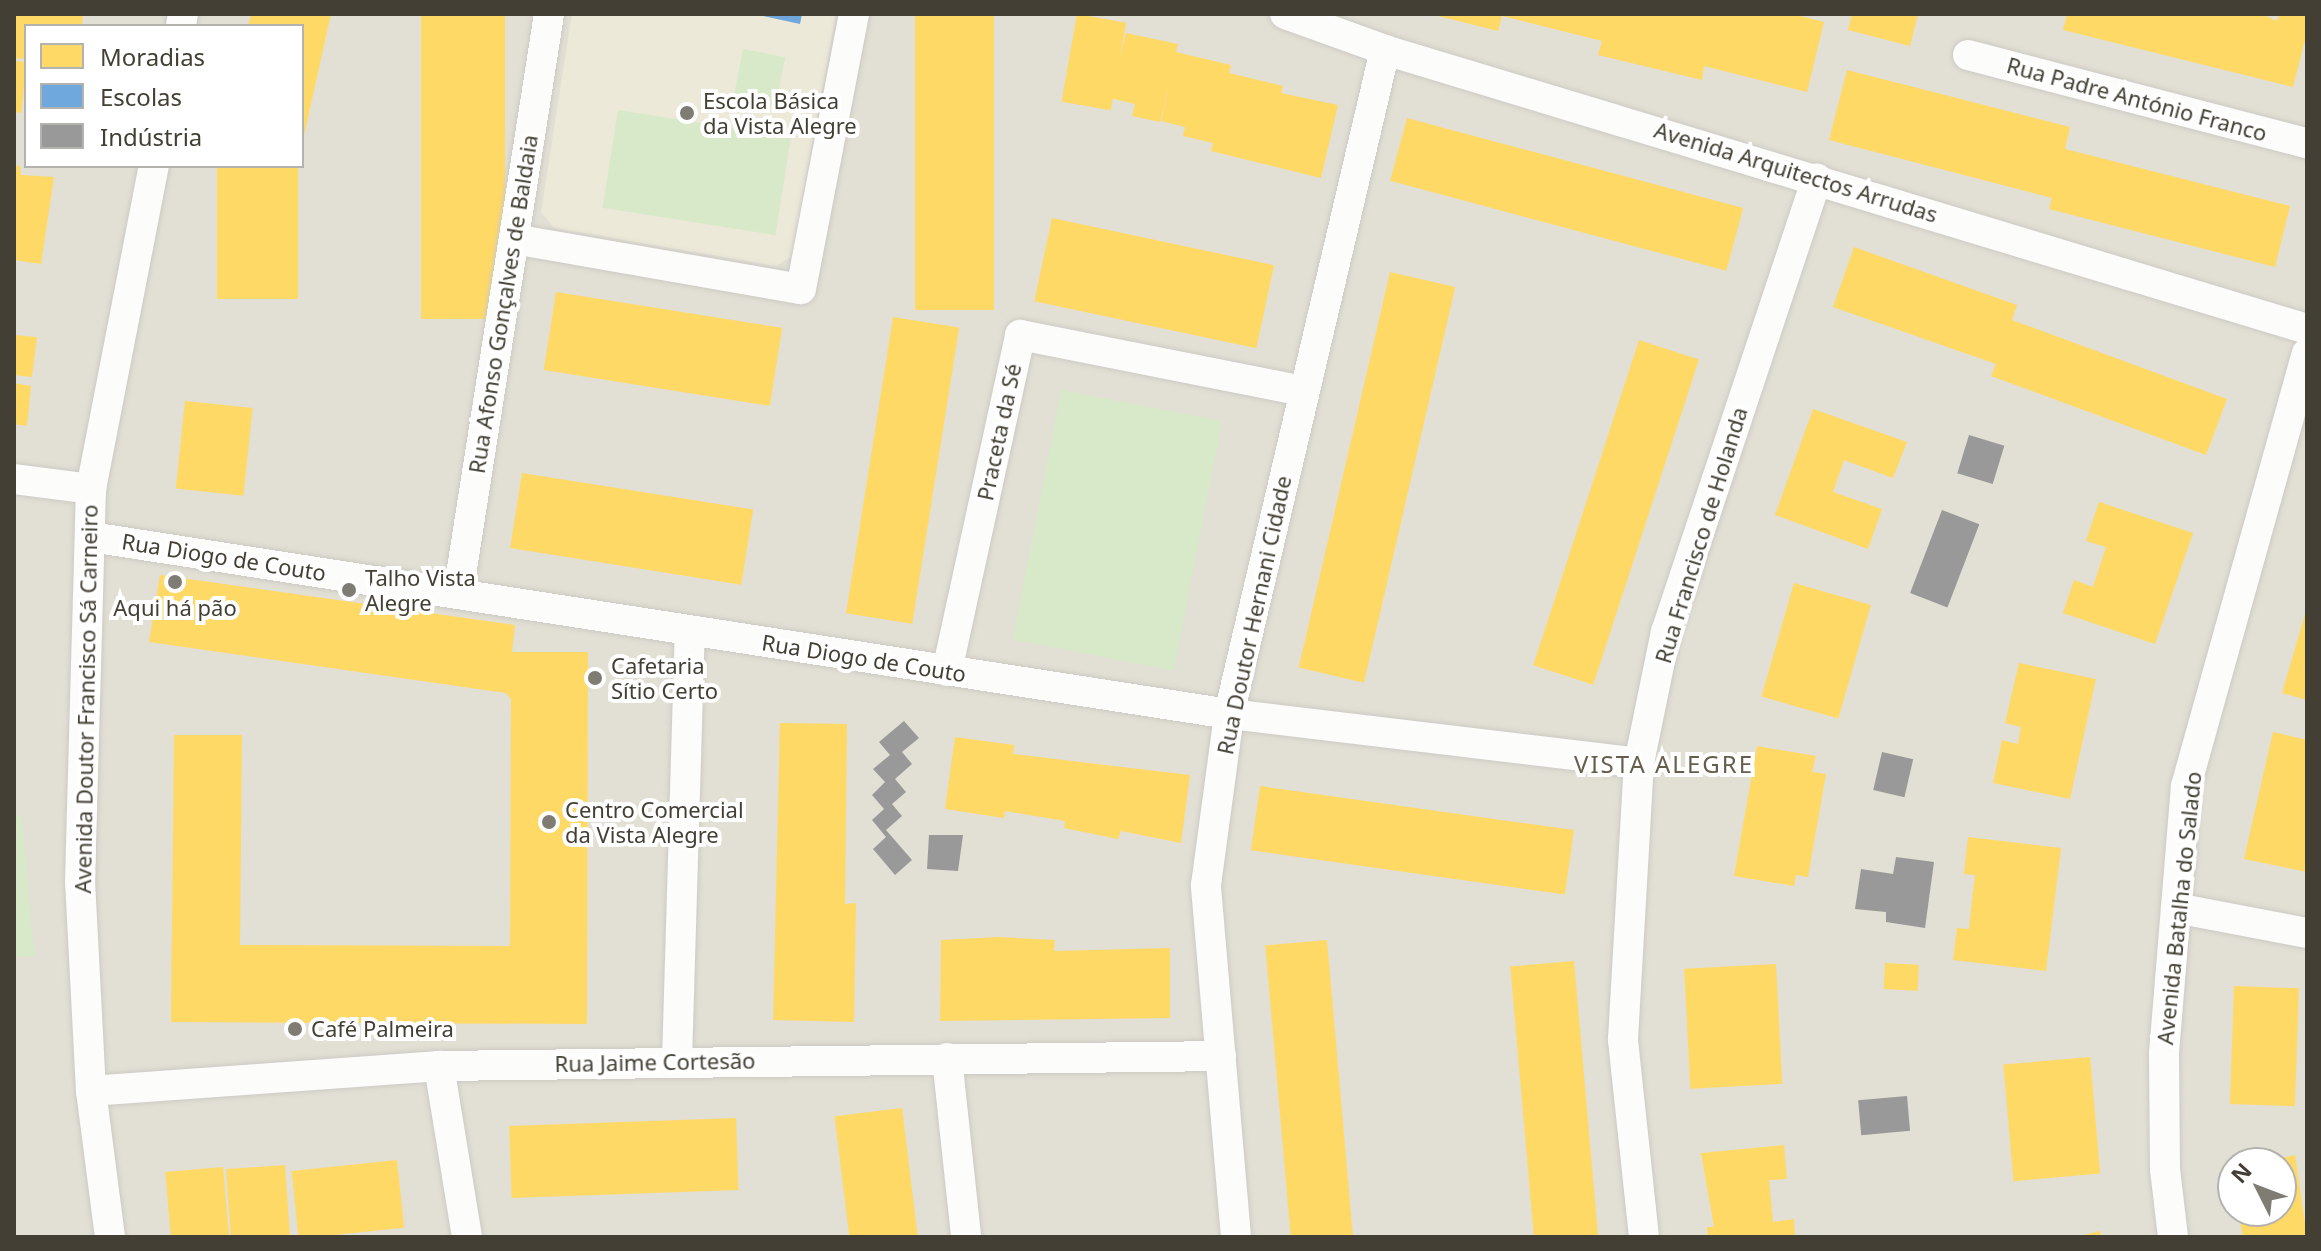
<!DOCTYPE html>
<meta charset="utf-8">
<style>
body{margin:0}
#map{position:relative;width:2321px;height:1251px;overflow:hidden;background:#eeede7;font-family:"Noto Sans",sans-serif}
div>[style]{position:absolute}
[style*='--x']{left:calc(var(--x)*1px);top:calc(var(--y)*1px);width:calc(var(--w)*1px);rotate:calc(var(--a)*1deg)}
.residential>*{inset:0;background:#e2dfd4}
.education>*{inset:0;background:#ece9d9}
.green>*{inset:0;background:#d7e9c8;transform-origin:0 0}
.homes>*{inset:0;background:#ffd966;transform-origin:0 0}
.schools>*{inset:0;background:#6fa8dc}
.industry>*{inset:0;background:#999;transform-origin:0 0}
.roads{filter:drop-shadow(0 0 2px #cccac5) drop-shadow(0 0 2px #cccac5)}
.street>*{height:30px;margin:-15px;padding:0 15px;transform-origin:15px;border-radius:15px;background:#fcfcfb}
.dots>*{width:22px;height:22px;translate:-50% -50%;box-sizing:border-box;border:4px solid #fff;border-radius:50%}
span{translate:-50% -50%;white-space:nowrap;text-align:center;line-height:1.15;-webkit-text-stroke:8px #fff;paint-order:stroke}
.street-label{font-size:22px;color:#433f34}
.poi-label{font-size:22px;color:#433f34}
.left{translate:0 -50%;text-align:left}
.neighbourhood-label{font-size:24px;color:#655e4c;letter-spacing:2px}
.frame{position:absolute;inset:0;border:16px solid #433f34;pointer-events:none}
.legend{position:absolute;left:24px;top:24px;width:280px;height:144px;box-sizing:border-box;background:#fff;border:2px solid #b4b2ae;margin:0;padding:10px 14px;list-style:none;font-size:24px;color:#433f34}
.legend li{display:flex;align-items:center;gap:16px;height:40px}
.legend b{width:40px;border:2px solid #b4b2ae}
.north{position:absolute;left:2217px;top:1147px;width:80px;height:80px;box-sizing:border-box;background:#fff;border:2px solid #b4b2ae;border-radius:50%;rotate:312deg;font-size:22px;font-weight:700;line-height:32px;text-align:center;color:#433f34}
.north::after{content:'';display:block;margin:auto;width:28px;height:36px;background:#7f7c73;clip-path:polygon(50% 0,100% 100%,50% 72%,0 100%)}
</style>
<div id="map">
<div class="residential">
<div style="clip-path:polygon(evenodd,14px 14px,2307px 14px,2307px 1237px,14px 1237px,14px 14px,26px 26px,302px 26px,302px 166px,26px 166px,26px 26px,14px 14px,2233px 1163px,2281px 1163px,2281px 1211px,2233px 1211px,2233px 1163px)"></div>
</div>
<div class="education">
<div style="clip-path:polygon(572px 14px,836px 14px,792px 256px,776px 266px,554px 228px,541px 212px)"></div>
</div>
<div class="green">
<div style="left:743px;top:49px;width:43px;height:51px;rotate:11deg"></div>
<div style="left:618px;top:110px;width:175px;height:99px;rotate:9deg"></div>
<div style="left:1061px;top:390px;width:164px;height:254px;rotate:11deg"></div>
<div style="clip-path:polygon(22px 816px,34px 956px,14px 957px,14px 817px)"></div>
</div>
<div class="homes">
<div style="clip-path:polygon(14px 14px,83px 14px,82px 26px,26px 26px,26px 59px,14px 58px)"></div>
<div style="clip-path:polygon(251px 14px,331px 14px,303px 140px,302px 26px,248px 26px)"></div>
<div style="left:421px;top:14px;width:84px;height:305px"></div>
<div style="left:915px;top:14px;width:79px;height:296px"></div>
<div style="left:1077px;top:14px;width:50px;height:89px;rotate:10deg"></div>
<div style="clip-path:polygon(1430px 14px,1793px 14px,1824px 22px,1807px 92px,1704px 66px,1702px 80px,1598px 55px,1602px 41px,1502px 16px,1498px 31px)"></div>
<div style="clip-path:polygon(1852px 14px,1918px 14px,1910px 46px,1848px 30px)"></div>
<div style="clip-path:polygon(2067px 14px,2261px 14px,2277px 21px,2279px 14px,2307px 14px,2307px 32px,2293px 87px,2063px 30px)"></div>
<div style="clip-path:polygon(1126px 33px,1178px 44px,1176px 52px,1231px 65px,1229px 73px,1283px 86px,1281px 93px,1338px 105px,1321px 178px,1211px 151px,1213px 143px,1183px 136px,1185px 127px,1161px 121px,1170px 82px,1160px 122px,1132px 116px,1135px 104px,1110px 98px)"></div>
<div style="left:14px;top:61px;width:12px;height:51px;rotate:5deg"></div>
<div style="clip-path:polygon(1847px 70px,2070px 127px,2065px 149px,2290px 206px,2275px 267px,2049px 209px,2052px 198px,1829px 140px)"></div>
<div style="left:1407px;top:118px;width:348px;height:65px;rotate:15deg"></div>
<div style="clip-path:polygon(14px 165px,20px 166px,21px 175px,54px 177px,41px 264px,14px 260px)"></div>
<div style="left:217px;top:166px;width:81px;height:133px"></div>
<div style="left:1052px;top:218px;width:227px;height:85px;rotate:12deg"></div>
<div style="clip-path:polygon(1854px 247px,2017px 305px,2012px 320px,2227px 399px,2206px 455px,1991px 376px,1996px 364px,1833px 307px)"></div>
<div style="left:1390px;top:272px;width:67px;height:406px;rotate:13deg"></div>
<div style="left:556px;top:292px;width:229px;height:79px;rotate:9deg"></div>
<div style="left:893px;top:317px;width:67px;height:300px;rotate:9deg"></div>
<div style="clip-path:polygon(14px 335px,37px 337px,32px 377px,14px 375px)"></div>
<div style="left:1639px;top:340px;width:63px;height:342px;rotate:18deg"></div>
<div style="clip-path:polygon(14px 383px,31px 386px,27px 426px,14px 424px)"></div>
<div style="left:185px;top:401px;width:68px;height:88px;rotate:6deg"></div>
<div style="clip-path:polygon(1813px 409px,1907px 442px,1893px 478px,1844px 460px,1833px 492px,1882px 509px,1868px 549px,1775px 515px)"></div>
<div style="left:522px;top:473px;width:234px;height:76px;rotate:9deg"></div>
<div style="clip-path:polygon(2099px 502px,2193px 533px,2155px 644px,2063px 613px,2074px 580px,2093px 587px,2106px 547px,2086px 541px)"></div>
<div style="clip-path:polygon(160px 575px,515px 625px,512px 652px,588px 652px,587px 1024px,171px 1022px,174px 735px,242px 735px,240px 945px,510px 946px,511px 699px,506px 693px,149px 642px)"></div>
<div style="left:1794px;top:583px;width:80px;height:118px;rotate:16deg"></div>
<div style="clip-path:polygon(2307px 607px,2307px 700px,2282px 693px)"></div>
<div style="clip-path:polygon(2019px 663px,2096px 679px,2070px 799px,1993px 783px,2002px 740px,2018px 744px,2021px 727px,2005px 723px)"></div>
<div style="clip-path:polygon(780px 723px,847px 724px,845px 904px,856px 903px,854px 1022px,773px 1020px)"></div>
<div style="clip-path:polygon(2273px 732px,2307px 740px,2307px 872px,2244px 859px)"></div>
<div style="clip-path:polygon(955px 737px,1014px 745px,1013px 754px,1190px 775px,1181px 843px,1121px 831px,1118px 839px,1064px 828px,1065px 821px,1005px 811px,1004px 818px,945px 809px)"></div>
<div style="clip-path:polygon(1757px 746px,1816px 756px,1812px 772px,1826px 774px,1808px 877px,1796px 875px,1794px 886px,1734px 876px)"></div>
<div style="left:1260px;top:786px;width:317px;height:65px;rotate:8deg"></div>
<div style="clip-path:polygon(1968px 837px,2061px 848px,2046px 971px,1953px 960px,1957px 928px,1969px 929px,1972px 900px,1975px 875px,1964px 874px)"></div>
<div style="clip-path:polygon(999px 937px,1055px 940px,1054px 951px,1170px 948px,1170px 1018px,940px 1021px,941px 940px)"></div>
<div style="left:1327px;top:940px;width:298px;height:62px;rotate:85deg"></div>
<div style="left:1574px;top:961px;width:277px;height:64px;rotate:85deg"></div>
<div style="left:1885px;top:963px;width:34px;height:26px;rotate:3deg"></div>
<div style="left:1776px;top:964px;width:120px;height:92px;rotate:87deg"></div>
<div style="left:2234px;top:986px;width:65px;height:118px;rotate:2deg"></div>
<div style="left:2090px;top:1057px;width:117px;height:87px;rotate:85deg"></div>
<div style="left:902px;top:1108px;width:130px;height:68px;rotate:83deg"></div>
<div style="left:736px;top:1118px;width:72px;height:227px;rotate:88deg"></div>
<div style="clip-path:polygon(1784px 1145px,1787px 1179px,1769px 1180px,1773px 1222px,1794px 1219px,1795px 1237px,1708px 1237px,1707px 1227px,1714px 1227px,1701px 1153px)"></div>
<div style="clip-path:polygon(2295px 1155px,2307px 1237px,2243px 1237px,2238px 1211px,2281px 1211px,2281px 1163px,2262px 1162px)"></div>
<div style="left:397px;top:1160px;width:68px;height:106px;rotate:84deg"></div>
<div style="left:285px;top:1165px;width:72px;height:59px;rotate:86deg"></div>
<div style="left:223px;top:1167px;width:70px;height:58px;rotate:85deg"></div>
<div style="clip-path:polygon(2100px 1231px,2101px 1237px,2080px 1237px,2080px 1236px)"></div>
</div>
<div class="schools">
<div style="clip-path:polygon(754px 14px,802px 14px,800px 24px)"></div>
</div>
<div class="industry">
<div style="left:1969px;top:435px;width:37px;height:40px;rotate:17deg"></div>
<div style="left:1942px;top:510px;width:40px;height:89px;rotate:21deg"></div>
<div style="clip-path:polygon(904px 721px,919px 738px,902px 752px,912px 764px,895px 779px,906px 792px,892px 804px,902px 816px,886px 830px,912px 860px,895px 875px,873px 849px,886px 837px,872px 820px,884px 809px,872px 795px,885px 782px,873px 769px,890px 755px,879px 742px)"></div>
<div style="left:1882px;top:752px;width:32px;height:39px;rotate:13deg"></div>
<div style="clip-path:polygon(929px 835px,963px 835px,958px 871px,927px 869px)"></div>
<div style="clip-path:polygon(1896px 857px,1934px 862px,1925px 928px,1886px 922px,1886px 912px,1855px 909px,1861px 869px,1893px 874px)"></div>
<div style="left:1907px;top:1096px;width:35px;height:49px;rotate:85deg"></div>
</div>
<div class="roads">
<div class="street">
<div style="--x:1285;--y:14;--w:106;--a:19.8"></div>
<div style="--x:1385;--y:50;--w:963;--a:16.84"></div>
<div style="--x:181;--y:26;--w:12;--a:-81"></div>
<div style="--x:1968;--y:55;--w:350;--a:14.6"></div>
<div style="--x:514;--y:239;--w:291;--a:9.9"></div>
<div style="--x:801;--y:289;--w:280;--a:-79.1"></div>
<div style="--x:14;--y:479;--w:78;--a:7.4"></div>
<div style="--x:91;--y:537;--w:1152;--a:8.84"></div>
<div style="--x:1229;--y:714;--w:413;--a:6.8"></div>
<div style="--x:458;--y:594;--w:587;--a:-81.08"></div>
<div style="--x:947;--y:671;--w:344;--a:-77.7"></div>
<div style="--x:1020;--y:335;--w:289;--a:11.2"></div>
<div style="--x:2176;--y:908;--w:133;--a:10.8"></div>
<div style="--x:947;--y:1058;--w:180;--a:83.9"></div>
<div style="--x:677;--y:1061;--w:430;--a:-88.3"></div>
<div style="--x:439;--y:1066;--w:173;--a:80.7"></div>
<div style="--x:91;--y:1091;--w:349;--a:-4.1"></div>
<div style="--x:439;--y:1066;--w:782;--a:-0.73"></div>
<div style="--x:110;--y:1237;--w:147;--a:-97.4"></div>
<div style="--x:91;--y:1091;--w:210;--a:-93"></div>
<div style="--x:80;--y:881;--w:392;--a:-88.4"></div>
<div style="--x:91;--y:489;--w:329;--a:-79"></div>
<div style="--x:1236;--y:1237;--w:353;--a:-94.9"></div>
<div style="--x:1206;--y:885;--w:173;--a:-82.3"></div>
<div style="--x:1229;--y:714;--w:682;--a:-76.78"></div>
<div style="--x:1644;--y:1237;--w:199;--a:-96.1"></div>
<div style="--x:1623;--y:1039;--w:276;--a:-86.7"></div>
<div style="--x:1639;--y:763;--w:134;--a:-78.4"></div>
<div style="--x:1666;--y:632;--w:478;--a:-71.6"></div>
<div style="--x:2173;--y:1237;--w:68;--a:-96.7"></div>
<div style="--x:2165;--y:1169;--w:116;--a:-90.5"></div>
<div style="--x:2164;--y:1053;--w:268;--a:-85.3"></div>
<div style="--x:2186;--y:786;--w:449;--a:-74.4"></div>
</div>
</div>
<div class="dots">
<div style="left:687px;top:113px;background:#7f7c73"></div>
<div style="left:175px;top:582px;background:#7f7c73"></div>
<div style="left:349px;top:590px;background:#7f7c73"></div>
<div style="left:595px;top:678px;background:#7f7c73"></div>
<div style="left:549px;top:822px;background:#7f7c73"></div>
<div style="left:295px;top:1029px;background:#7f7c73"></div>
</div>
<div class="street-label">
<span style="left:2137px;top:99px;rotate:15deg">Rua Padre António Franco</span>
<span style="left:1796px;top:172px;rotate:17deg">Avenida Arquitectos Arrudas</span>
<span style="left:503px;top:304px;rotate:-81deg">Rua Afonso Gonçalves de Baldaia</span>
<span style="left:999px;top:432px;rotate:-78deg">Praceta da Sé</span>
<span style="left:1701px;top:535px;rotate:-73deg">Rua Francisco de Holanda</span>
<span style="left:224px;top:557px;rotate:9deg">Rua Diogo de Couto</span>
<span style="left:1254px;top:615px;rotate:-78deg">Rua Doutor Hernani Cidade</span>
<span style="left:864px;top:658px;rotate:9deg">Rua Diogo de Couto</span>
<span style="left:86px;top:699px;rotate:-89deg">Avenida Doutor Francisco Sá Carneiro</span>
<span style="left:2179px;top:908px;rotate:-84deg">Avenida Batalha do Salado</span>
<span style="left:655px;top:1062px;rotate:-1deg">Rua Jaime Cortesão</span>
</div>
<div class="poi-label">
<span class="left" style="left:703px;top:113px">Escola Básica<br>da Vista Alegre</span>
<span class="left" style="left:365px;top:590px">Talho Vista<br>Alegre</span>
<span style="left:175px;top:608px">Aqui há pão</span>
<span class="left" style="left:611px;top:678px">Cafetaria<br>Sítio Certo</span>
<span class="left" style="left:565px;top:822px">Centro Comercial<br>da Vista Alegre</span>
<span class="left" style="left:311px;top:1029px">Café Palmeira</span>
</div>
<div class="neighbourhood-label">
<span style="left:1664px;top:764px">VISTA ALEGRE</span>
</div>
<div class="frame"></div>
<ul class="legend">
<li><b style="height:22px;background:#ffd966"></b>Moradias</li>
<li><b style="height:22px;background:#6fa8dc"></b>Escolas</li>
<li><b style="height:22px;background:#999"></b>Indústria</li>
</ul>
<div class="north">N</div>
</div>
